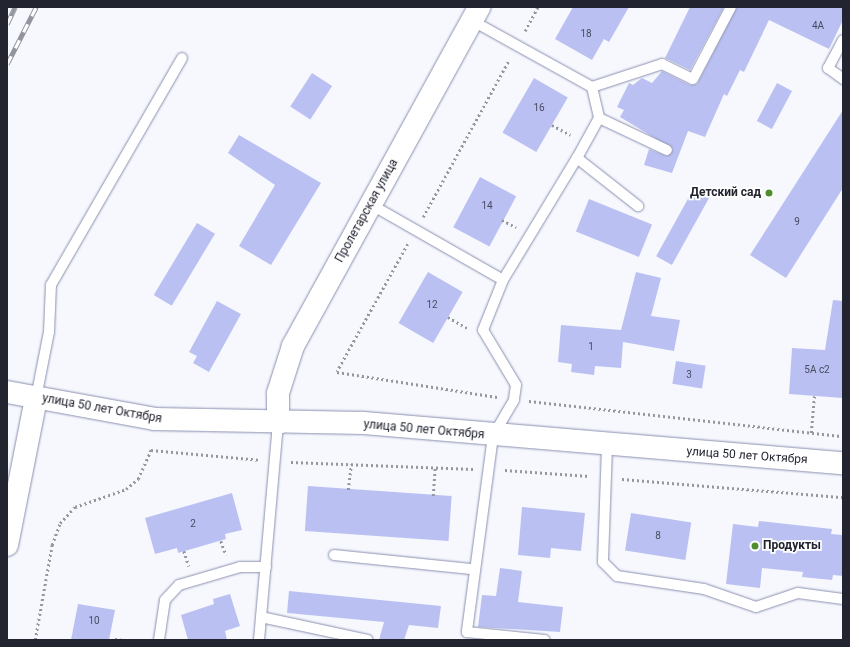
<!DOCTYPE html>
<meta charset="utf-8">
<style>
body{margin:0}
#map{position:relative;width:850px;height:647px;overflow:hidden;background:#f6f8fe;font-family:Roboto,sans-serif}
div>[style]{position:absolute}
[style*='--x']{left:calc(var(--x)*1px);top:calc(var(--y)*1px);width:calc(var(--w)*1px);rotate:calc(var(--a)*1deg)}
.building>*{inset:0;background:#bac1f2;transform-origin:0 0}
.path>*{height:2.5px;margin-top:-1.25px;transform-origin:0;background:repeating-linear-gradient(90deg,#9597a0 0 2px,transparent 0 5px)}
.roads{filter:drop-shadow(0 0 1px #8a8faf) drop-shadow(0 0 1px #8a8faf)}
.lane>*{height:10px;margin:-5px;padding:0 5px;transform-origin:5px;border-radius:5px;background:#fff}
.secondary>*{height:22px;margin:-11px;padding:0 11px;transform-origin:11px;border-radius:11px;background:#fff}
.rail>*{height:4.5px;margin-top:-2.25px;transform-origin:0;background:repeating-linear-gradient(90deg,#fff 0 9px,#93959e 0 18px);box-sizing:border-box;border-block:1px solid #93959e}
.dots>*{width:11px;height:11px;translate:-50% -50%;box-sizing:border-box;border:2px solid #fff;border-radius:50%}
span{translate:-50% -50%;white-space:nowrap;text-align:center;line-height:1.15;-webkit-text-stroke:3.5px #fff;paint-order:stroke}
.number-label{font-size:10px;color:#484b60}
.number-label span{-webkit-text-stroke-width:0}
.poi-label{font-size:12px;color:#222430;font-weight:700}
.right{translate:-100% -50%;text-align:right}
.left{translate:0 -50%;text-align:left}
.street-label{font-size:12px;color:#222430}
.frame{position:absolute;inset:0;border:8px solid #222430;pointer-events:none}
</style>
<div id="map">
<div class="building">
<div style="clip-path:polygon(573px 7px,629px 7px,609px 42px,604px 39px,592px 60px,555px 39px)"></div>
<div style="clip-path:polygon(690px 7px,724px 7px,690px 70px,665px 58px)"></div>
<div style="clip-path:polygon(737px 7px,843px 7px,843px 20px,829px 49px,769px 20px,744px 72px,740px 70px,727px 96px,724px 94px,705px 137px,688px 131px,672px 173px,644px 165px,649px 149px,667px 156px,673px 149px,620px 117px,624px 110px,617px 107px,629px 83px,633px 85px,642px 78px,652px 83px,662px 71px,690px 85px,697px 84px)"></div>
<div style="left:312px;top:73px;width:24px;height:40px;rotate:33deg"></div>
<div style="left:534px;top:78px;width:39px;height:63px;rotate:30deg"></div>
<div style="left:777px;top:83px;width:17px;height:43px;rotate:28deg"></div>
<div style="clip-path:polygon(843px 110px,843px 188px,786px 278px,750px 255px)"></div>
<div style="clip-path:polygon(239px 135px,321px 183px,271px 265px,239px 246px,275px 185px,228px 153px)"></div>
<div style="left:480px;top:177px;width:41px;height:57px;rotate:28deg"></div>
<div style="left:694px;top:188px;width:18px;height:78px;rotate:29deg"></div>
<div style="left:589px;top:199px;width:68px;height:35px;rotate:22deg"></div>
<div style="left:197px;top:223px;width:21px;height:84px;rotate:31deg"></div>
<div style="left:428px;top:272px;width:40px;height:59px;rotate:30deg"></div>
<div style="clip-path:polygon(636px 272px,661px 278px,651px 316px,680px 320px,674px 351px,623px 342px,621px 368px,595px 366px,594px 375px,571px 372px,572px 364px,558px 362px,561px 325px,621px 330px)"></div>
<div style="clip-path:polygon(833px 300px,843px 301px,843px 398px,789px 394px,792px 348px,825px 350px)"></div>
<div style="clip-path:polygon(217px 301px,241px 314px,209px 372px,193px 363px,197px 356px,189px 352px)"></div>
<div style="left:676px;top:361px;width:30px;height:23px;rotate:9deg"></div>
<div style="left:308px;top:486px;width:144px;height:45px;rotate:4deg"></div>
<div style="clip-path:polygon(232px 493px,242px 530px,225px 534px,226px 539px,178px 553px,177px 548px,155px 554px,145px 518px)"></div>
<div style="clip-path:polygon(522px 507px,585px 513px,581px 551px,551px 548px,550px 558px,518px 555px)"></div>
<div style="left:631px;top:513px;width:61px;height:38px;rotate:9deg"></div>
<div style="clip-path:polygon(759px 521px,832px 529px,831px 534px,843px 535px,843px 576px,833px 575px,832px 580px,802px 577px,803px 572px,762px 568px,760px 588px,726px 584px,733px 524px,758px 527px)"></div>
<div style="clip-path:polygon(500px 568px,522px 571px,518px 602px,563px 607px,560px 632px,478px 627px,482px 595px,496px 596px)"></div>
<div style="clip-path:polygon(289px 591px,441px 606px,438px 628px,409px 625px,404px 640px,379px 640px,384px 622px,287px 613px)"></div>
<div style="clip-path:polygon(230px 594px,240px 626px,225px 631px,227px 640px,188px 640px,181px 615px,214px 604px,213px 599px)"></div>
<div style="clip-path:polygon(78px 604px,115px 610px,109px 640px,71px 640px)"></div>
</div>
<div class="path">
<div style="--x:525;--y:31;--w:27;--a:-62"></div>
<div style="--x:552;--y:125;--w:21;--a:28"></div>
<div style="--x:423;--y:217;--w:179;--a:-61.3"></div>
<div style="--x:502;--y:220;--w:16;--a:27"></div>
<div style="--x:408;--y:244;--w:146;--a:119"></div>
<div style="--x:337;--y:372;--w:162;--a:8.9"></div>
<div style="--x:448;--y:317;--w:22;--a:30"></div>
<div style="--x:529;--y:401;--w:316;--a:6.4"></div>
<div style="--x:811;--y:433;--w:37;--a:-85"></div>
<div style="--x:291;--y:462;--w:183;--a:2.2"></div>
<div style="--x:505;--y:470;--w:84;--a:4.1"></div>
<div style="--x:622;--y:479;--w:222;--a:4.7"></div>
<div style="--x:348;--y:490;--w:26;--a:-83"></div>
<div style="--x:433;--y:496;--w:29;--a:-86"></div>
<div style="--x:221;--y:541;--w:15;--a:70"></div>
<div style="--x:184;--y:551;--w:16;--a:72"></div>
<div style="--x:115;--y:639;--w:8;--a:7"></div>
<div style="--x:35;--y:640;--w:97;--a:-79.9"></div>
<div style="--x:52;--y:545;--w:23;--a:-70"></div>
<div style="--x:60;--y:523;--w:22;--a:-47"></div>
<div style="--x:75;--y:507;--w:54;--a:-19.4"></div>
<div style="--x:126;--y:489;--w:16;--a:-40"></div>
<div style="--x:138;--y:479;--w:32;--a:-66"></div>
<div style="--x:151;--y:450;--w:109;--a:5.2"></div>
</div>
<div class="roads">
<div class="lane">
<div style="--x:471;--y:20;--w:138;--a:29"></div>
<div style="--x:592;--y:87;--w:74;--a:-18.2"></div>
<div style="--x:662;--y:64;--w:34;--a:26"></div>
<div style="--x:693;--y:79;--w:81;--a:-62.2"></div>
<div style="--x:843;--y:40;--w:32;--a:118"></div>
<div style="--x:828;--y:68;--w:19;--a:36"></div>
<div style="--x:592;--y:87;--w:32;--a:77"></div>
<div style="--x:599;--y:118;--w:75;--a:25.2"></div>
<div style="--x:599;--y:118;--w:46;--a:118.8"></div>
<div style="--x:577;--y:158;--w:78;--a:38.2"></div>
<div style="--x:370;--y:204;--w:153;--a:29.7"></div>
<div style="--x:503;--y:280;--w:54;--a:111.8"></div>
<div style="--x:483;--y:330;--w:64;--a:59"></div>
<div style="--x:516;--y:385;--w:15;--a:98"></div>
<div style="--x:514;--y:400;--w:42;--a:120.3"></div>
<div style="--x:493;--y:436;--w:198;--a:97.6"></div>
<div style="--x:467;--y:632;--w:78;--a:5.9"></div>
<div style="--x:503;--y:280;--w:143;--a:-58.8"></div>
<div style="--x:36;--y:398;--w:67;--a:-78.9"></div>
<div style="--x:49;--y:332;--w:47;--a:-87.6"></div>
<div style="--x:51;--y:285;--w:262;--a:-60"></div>
<div style="--x:607;--y:446;--w:116;--a:92"></div>
<div style="--x:603;--y:562;--w:20;--a:45"></div>
<div style="--x:617;--y:576;--w:88;--a:8.5"></div>
<div style="--x:704;--y:589;--w:55;--a:19.1"></div>
<div style="--x:756;--y:607;--w:44;--a:-18.4"></div>
<div style="--x:798;--y:593;--w:45;--a:7.6"></div>
<div style="--x:334;--y:555;--w:140;--a:5.8"></div>
<div style="--x:261;--y:617;--w:109;--a:12.1"></div>
<div style="--x:159;--y:640;--w:40;--a:-81.5"></div>
<div style="--x:165;--y:600;--w:21;--a:-47"></div>
<div style="--x:179;--y:585;--w:64;--a:-16.4"></div>
<div style="--x:240;--y:567;--w:26;--a:0"></div>
<div style="--x:259;--y:640;--w:218;--a:-85"></div>
</div>
<div class="secondary">
<div style="--x:7;--y:392;--w:150;--a:10.3"></div>
<div style="--x:155;--y:419;--w:208;--a:1.1"></div>
<div style="--x:363;--y:423;--w:482;--a:4.8"></div>
<div style="--x:278;--y:423;--w:30;--a:-90"></div>
<div style="--x:278;--y:393;--w:49;--a:-72.3"></div>
<div style="--x:293;--y:346;--w:387;--a:-61.2"></div>
<div style="--x:7;--y:545;--w:150;--a:-78.8"></div>
</div>
</div>
<div class="rail">
<div style="--x:7;--y:24;--w:19;--a:-65"></div>
<div style="--x:7;--y:64;--w:64;--a:-63"></div>
</div>
<div class="dots">
<div style="left:769px;top:193px;background:#4f8d2e"></div>
<div style="left:755px;top:546px;background:#4f8d2e"></div>
</div>
<div class="number-label">
<span style="left:818px;top:26px">4А</span>
<span style="left:586px;top:34px">18</span>
<span style="left:539px;top:108px">16</span>
<span style="left:487px;top:206px">14</span>
<span style="left:797px;top:222px">9</span>
<span style="left:432px;top:305px">12</span>
<span style="left:591px;top:347px">1</span>
<span style="left:817px;top:370px">5А с2</span>
<span style="left:689px;top:375px">3</span>
<span style="left:193px;top:524px">2</span>
<span style="left:658px;top:536px">8</span>
<span style="left:94px;top:621px">10</span>
</div>
<div class="poi-label">
<span class="right" style="left:761px;top:193px">Детский сад</span>
<span class="left" style="left:763px;top:546px">Продукты</span>
</div>
<div class="street-label">
<span style="left:367px;top:211px;rotate:-61deg">Пролетарская улица</span>
<span style="left:102px;top:409px;rotate:10deg">улица 50 лет Октября</span>
<span style="left:424px;top:430px;rotate:5deg">улица 50 лет Октября</span>
<span style="left:747px;top:456px;rotate:4deg">улица 50 лет Октября</span>
</div>
<div class="frame"></div>
</div>
